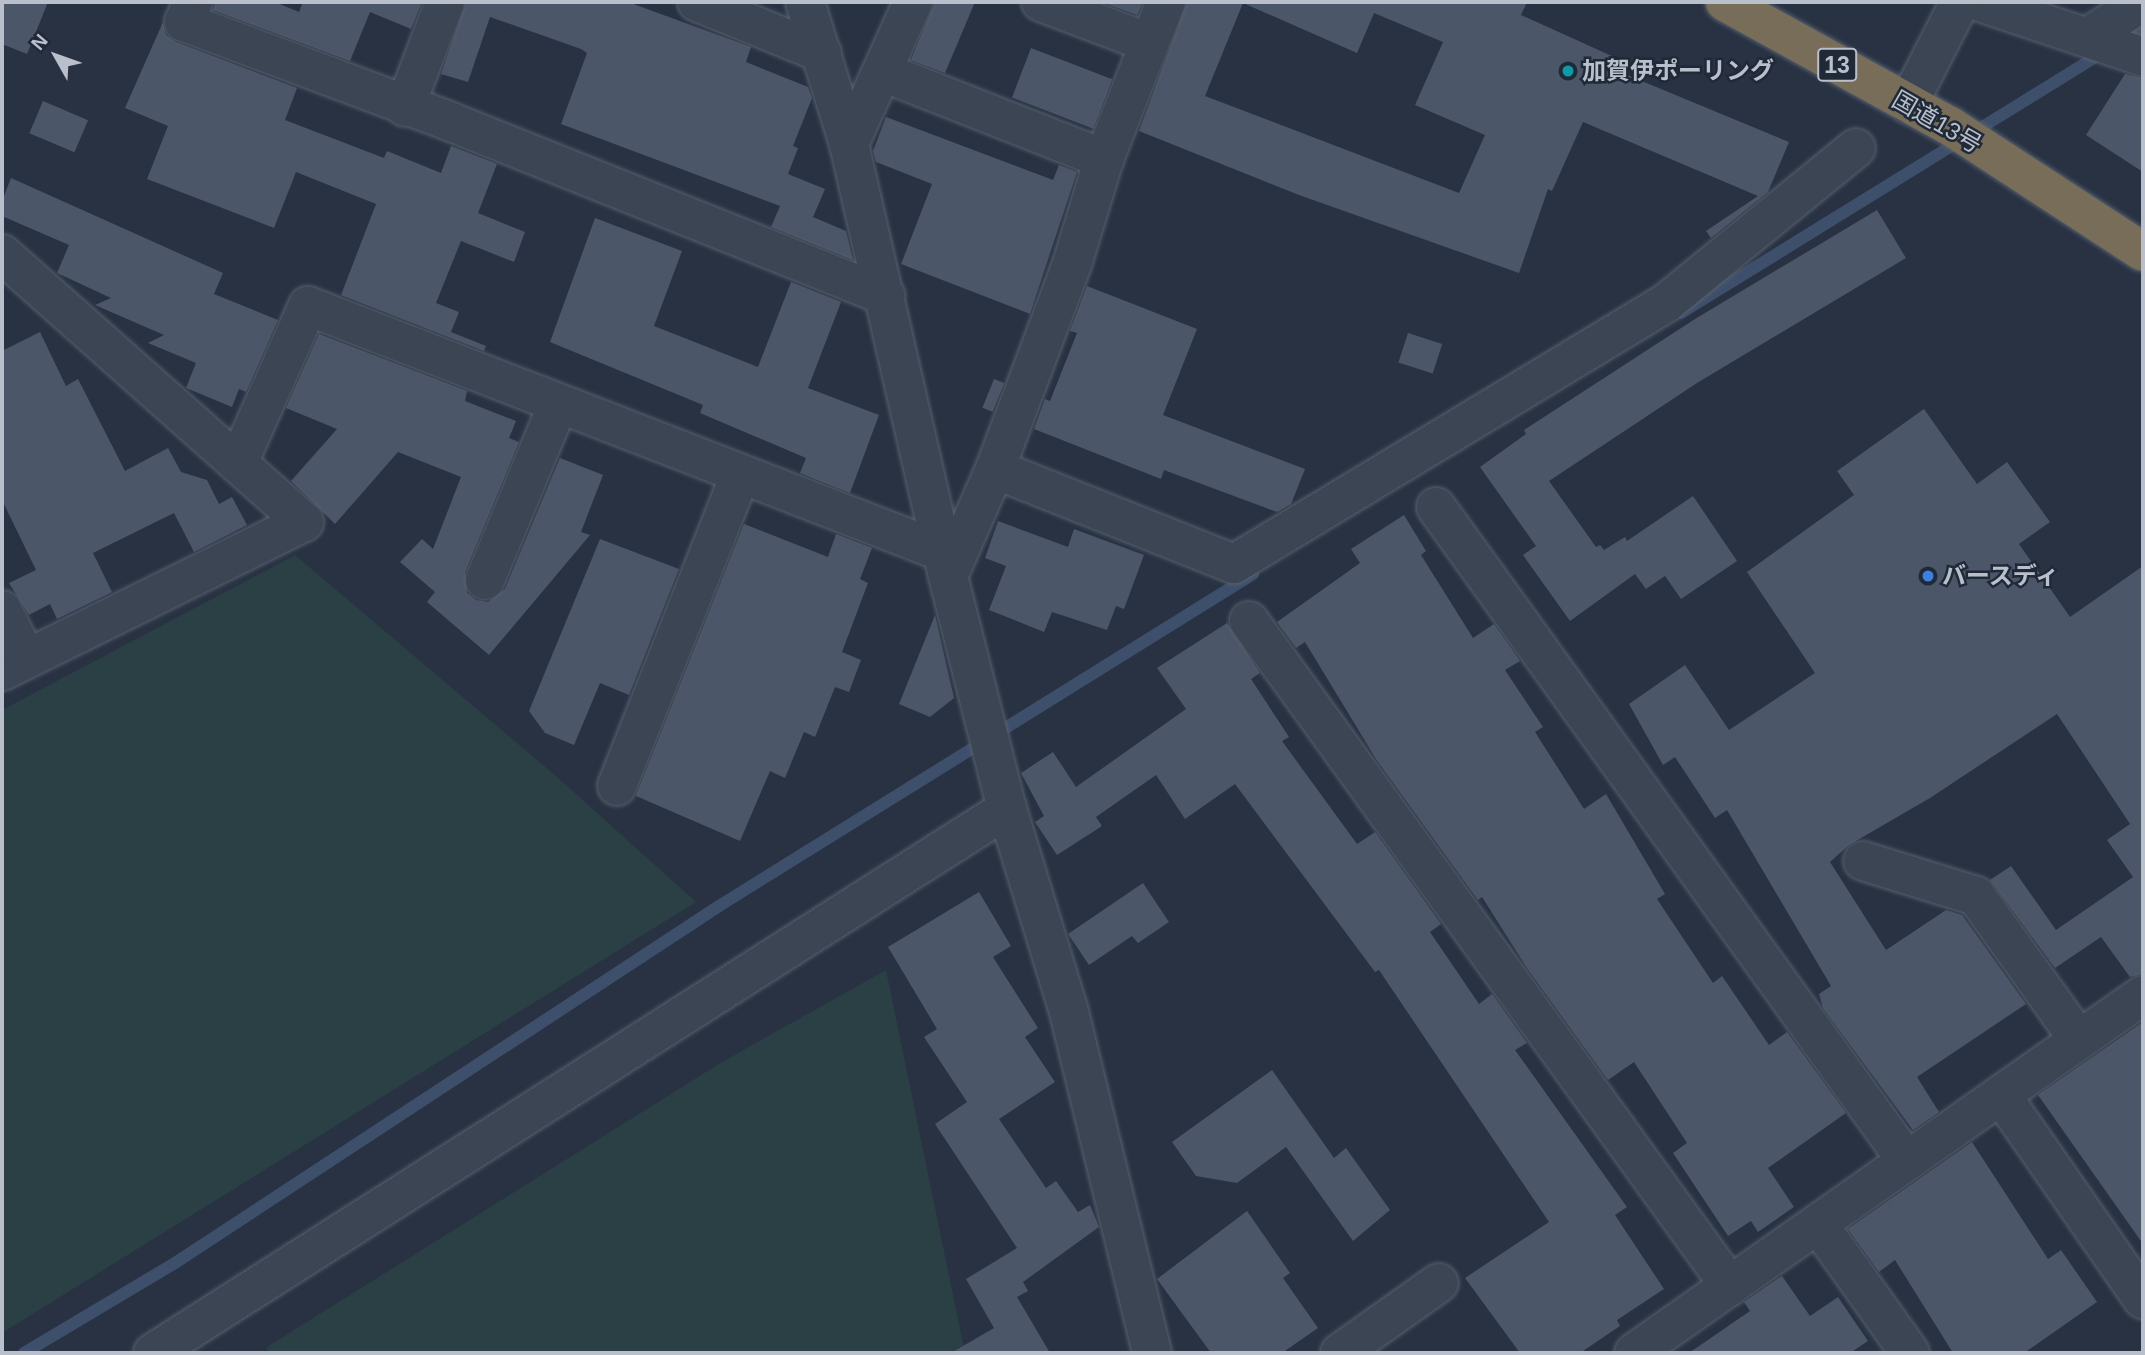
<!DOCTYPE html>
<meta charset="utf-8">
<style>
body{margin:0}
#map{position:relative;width:2145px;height:1355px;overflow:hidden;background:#283243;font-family:Helvetica,"Noto Sans JP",sans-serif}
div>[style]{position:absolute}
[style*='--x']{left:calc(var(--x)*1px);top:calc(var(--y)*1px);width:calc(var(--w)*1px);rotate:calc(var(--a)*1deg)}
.green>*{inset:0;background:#2a4044}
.stream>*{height:12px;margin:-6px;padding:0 6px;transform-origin:6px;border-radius:6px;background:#3e4f6c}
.building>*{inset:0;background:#4c5669;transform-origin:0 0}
.roads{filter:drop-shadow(0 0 2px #57606d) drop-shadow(0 0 2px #57606d)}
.minor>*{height:38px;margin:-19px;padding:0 19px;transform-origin:19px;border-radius:19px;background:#3c4553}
.highway>*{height:38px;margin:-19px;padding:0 19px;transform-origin:19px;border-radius:19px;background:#786d59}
.dots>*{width:19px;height:19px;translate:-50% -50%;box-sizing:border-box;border:4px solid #202938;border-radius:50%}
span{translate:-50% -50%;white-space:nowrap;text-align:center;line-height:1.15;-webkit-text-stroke:5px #202938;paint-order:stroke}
.shield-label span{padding:2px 5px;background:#202938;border:2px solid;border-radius:5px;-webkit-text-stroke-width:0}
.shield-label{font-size:23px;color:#b9c0cc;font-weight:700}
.poi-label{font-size:24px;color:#b9c0cc;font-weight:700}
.left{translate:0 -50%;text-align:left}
.street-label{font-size:24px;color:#b9c0cc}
.frame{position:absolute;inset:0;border:4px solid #b9c0cc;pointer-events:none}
.north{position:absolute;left:21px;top:21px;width:70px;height:70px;-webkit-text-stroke:5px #202938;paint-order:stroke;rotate:310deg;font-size:19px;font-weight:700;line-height:28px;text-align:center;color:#b9c0cc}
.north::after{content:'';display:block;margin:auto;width:24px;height:32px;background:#b9c0cc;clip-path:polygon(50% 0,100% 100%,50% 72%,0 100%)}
</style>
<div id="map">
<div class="green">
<div style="clip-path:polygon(295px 555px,557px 777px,696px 902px,2px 1333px,2px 710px)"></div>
<div style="clip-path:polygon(886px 970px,965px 1353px,268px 1353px,267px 1347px,722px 1062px)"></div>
</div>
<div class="stream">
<div style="--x:2122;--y:41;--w:24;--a:-30"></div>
<div style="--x:1681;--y:313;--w:496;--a:-31.7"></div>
<div style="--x:24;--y:1353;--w:176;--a:-30.8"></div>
<div style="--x:175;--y:1263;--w:651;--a:-33.27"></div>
<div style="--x:719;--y:906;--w:629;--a:-31.87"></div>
</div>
<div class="building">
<div style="clip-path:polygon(2px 2px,48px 2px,27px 54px,2px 44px)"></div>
<div style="clip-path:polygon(215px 2px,275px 2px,299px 12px,303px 2px,422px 2px,411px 29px,370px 12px,350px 61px,213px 10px)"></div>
<div style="clip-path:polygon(466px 2px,628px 2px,751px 47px,746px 62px,808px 87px,812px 98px,793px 146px,798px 148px,788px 174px,825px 189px,813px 217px,846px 231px,853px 260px,771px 227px,780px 206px,561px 124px,587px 53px,581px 49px,490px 17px,468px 82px,441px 74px)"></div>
<div style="clip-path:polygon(935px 2px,975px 2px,945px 73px,911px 60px)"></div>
<div style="clip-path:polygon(1102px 2px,1143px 2px,1137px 15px)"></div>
<div style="clip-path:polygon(evenodd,1187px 2px,1527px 2px,1521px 15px,1625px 62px,1620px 72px,1789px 142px,1768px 192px,1711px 238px,1706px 231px,1758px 196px,1583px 122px,1552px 191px,1548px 189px,1519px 273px,1299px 195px,1139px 131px,1187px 2px,1243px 3px,1357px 53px,1374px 13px,1443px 42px,1415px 105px,1485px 135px,1459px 193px,1205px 96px,1243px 3px)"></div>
<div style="clip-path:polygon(163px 22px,166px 35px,176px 42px,297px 88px,285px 120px,384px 158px,387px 151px,441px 173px,451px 146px,497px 164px,478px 213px,525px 232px,514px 262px,461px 241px,436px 303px,459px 312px,451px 332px,486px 346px,484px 351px,341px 295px,376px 204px,296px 172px,274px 228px,147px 179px,168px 126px,125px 108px)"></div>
<div style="left:1031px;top:48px;width:87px;height:53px;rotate:21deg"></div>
<div style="clip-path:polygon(2125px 74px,2143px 78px,2143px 172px,2086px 135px)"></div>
<div style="left:43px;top:101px;width:49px;height:35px;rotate:23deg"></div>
<div style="clip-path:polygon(886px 117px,1053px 180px,1059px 165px,1077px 172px,1030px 314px,901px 264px,932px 184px,876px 162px,873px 151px)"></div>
<div style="clip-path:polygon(11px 178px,223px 273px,214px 294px,278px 320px,246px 392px,239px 389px,232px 407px,186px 388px,196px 363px,148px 343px,164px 335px,95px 305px,111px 298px,57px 273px,69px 245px,2px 216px,2px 201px)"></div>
<div style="clip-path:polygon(1877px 210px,1906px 258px,1697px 383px,1549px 481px,1596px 547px,1600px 545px,1604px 550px,1625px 537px,1627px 541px,1693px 496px,1737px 561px,1681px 599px,1665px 576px,1646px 589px,1635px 574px,1570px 621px,1523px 555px,1536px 546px,1480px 467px,1526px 434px,1524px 430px,1695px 319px)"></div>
<div style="clip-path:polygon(595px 218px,682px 251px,654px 326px,758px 367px,791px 282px,841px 302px,808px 388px,879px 415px,850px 493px,800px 473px,806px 458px,700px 413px,703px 405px,550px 342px)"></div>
<div style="clip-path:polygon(1087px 286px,1197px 329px,1163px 415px,1305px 469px,1291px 504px,1277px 512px,1164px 470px,1161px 479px,1034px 429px,1045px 399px,1050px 401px,1077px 333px,1070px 331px)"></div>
<div style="clip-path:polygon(40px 332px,66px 386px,78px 379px,125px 471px,168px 448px,181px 472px,207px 480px,219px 504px,232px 497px,247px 525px,194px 552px,174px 513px,93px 553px,112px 592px,57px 619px,50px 604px,29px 615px,9px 583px,36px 570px,2px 500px,2px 351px)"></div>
<div style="left:1408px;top:333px;width:36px;height:31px;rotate:18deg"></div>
<div style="clip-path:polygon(319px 334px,467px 391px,465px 401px,516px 421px,509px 438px,519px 442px,465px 572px,467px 593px,476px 600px,488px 602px,505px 589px,560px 458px,603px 475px,581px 532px,590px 535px,489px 655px,427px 602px,435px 592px,400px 562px,422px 539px,433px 549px,461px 477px,398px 452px,335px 524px,291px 481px,337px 429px,286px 408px)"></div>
<div style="left:994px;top:379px;width:11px;height:31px;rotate:22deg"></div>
<div style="clip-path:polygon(1924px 409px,1977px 484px,2007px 462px,2050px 522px,2019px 544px,2070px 617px,2143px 566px,2143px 974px,2130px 977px,2101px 937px,2055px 968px,1990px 880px,2011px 866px,2056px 930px,2133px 877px,2107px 840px,2130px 824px,2057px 714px,1930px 798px,1849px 845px,1830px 862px,1886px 950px,1946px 910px,1962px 915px,2026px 1004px,1917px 1077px,1939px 1112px,1913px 1130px,1823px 1008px,1819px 994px,1831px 986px,1727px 810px,1715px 818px,1675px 757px,1663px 765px,1629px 704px,1685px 665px,1729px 730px,1815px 673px,1747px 572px,1854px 495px,1837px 471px)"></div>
<div style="clip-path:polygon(1404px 515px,1426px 551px,1421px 555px,1473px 638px,1494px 624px,1520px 661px,1505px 670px,1543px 727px,1535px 732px,1584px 809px,1606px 794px,1665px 894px,1657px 899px,1713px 983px,1722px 976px,1769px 1045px,1787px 1032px,1846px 1113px,1768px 1168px,1794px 1207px,1758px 1232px,1751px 1221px,1728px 1236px,1673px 1153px,1687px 1143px,1634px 1062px,1608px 1080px,1527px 968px,1482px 897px,1478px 900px,1376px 759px,1305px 642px,1296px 648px,1277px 622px,1360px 563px,1351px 549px)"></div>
<div style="clip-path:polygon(998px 521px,1068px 547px,1074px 529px,1144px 555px,1124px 609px,1116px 606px,1107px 630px,1052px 612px,1044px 632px,989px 610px,1006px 566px,985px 558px)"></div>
<div style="clip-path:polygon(744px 524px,828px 557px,836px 534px,872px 548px,860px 579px,868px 583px,842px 652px,861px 660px,849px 692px,835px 687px,815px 737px,804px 732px,785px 778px,770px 771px,740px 841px,636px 796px)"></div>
<div style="clip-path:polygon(600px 539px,679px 569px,629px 695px,600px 683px,574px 745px,545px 733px,529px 711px)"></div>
<div style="clip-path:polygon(935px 615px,954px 698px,930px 717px,899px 704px)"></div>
<div style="clip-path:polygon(1227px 623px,1260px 673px,1251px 679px,1289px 737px,1282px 741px,1357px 844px,1375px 832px,1441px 924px,1430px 932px,1479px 1004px,1492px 994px,1527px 1043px,1515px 1050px,1627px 1207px,1615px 1215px,1664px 1289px,1617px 1320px,1620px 1326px,1580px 1353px,1520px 1353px,1465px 1278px,1549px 1222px,1379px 970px,1375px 972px,1235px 784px,1185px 819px,1156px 775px,1096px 817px,1102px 826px,1057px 855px,1035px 822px,1044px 816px,1021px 773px,1053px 752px,1076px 787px,1186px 709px,1157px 668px)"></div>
<div style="clip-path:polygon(1143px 883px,1169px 922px,1138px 943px,1132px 936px,1089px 965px,1068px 934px)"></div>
<div style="clip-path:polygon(979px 892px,1011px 946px,993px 957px,1038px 1028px,1025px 1037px,1055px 1082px,999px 1119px,1046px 1188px,1056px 1181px,1078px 1212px,1090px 1205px,1099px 1227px,1023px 1282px,1028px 1291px,1017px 1297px,1050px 1353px,951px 1353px,994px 1328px,966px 1279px,1017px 1248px,935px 1124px,967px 1102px,924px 1037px,937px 1029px,888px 947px)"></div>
<div style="clip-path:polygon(2143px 1022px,2143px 1244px,2038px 1095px)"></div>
<div style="clip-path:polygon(1272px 1070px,1334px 1158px,1346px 1148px,1390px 1210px,1353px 1241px,1286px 1147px,1237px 1183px,1196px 1176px,1172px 1142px)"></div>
<div style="clip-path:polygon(1972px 1142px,2048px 1259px,2061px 1250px,2097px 1302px,2024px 1353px,1953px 1353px,1895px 1260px,1879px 1272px,1848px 1229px)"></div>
<div style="clip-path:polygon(1247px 1211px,1290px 1273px,1283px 1278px,1318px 1328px,1282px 1353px,1211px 1353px,1157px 1279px)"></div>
<div style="clip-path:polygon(1782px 1276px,1810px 1316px,1838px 1297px,1868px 1341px,1850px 1353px,1689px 1353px,1750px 1311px,1744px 1302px)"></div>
</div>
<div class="roads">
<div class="minor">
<div style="--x:193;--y:2;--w:22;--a:114"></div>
<div style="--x:184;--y:22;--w:285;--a:20.5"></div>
<div style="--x:451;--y:122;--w:468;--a:21.8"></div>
<div style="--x:697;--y:2;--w:135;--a:22.2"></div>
<div style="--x:805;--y:2;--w:149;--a:72.8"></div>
<div style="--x:849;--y:144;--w:443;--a:77.1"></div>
<div style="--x:948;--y:576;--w:240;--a:75.8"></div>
<div style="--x:1007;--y:809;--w:208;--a:73"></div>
<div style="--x:1068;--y:1008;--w:355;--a:76.3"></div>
<div style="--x:1041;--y:2;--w:113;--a:20.7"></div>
<div style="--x:1980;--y:2;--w:172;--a:18.6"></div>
<div style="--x:2089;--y:36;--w:64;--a:-32.2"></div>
<div style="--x:883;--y:72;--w:238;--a:21.5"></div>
<div style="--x:1908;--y:104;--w:114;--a:-63"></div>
<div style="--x:405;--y:107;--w:112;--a:-69.1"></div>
<div style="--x:849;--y:144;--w:156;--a:-65.7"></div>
<div style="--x:2;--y:254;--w:404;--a:41.6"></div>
<div style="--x:304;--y:522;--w:337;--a:153.7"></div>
<div style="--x:238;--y:463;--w:172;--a:-66"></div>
<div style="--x:308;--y:306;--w:681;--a:21.18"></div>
<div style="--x:995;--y:469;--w:257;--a:21.7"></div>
<div style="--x:1234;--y:564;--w:505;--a:-31.14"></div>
<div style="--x:1666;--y:303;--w:245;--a:-39.2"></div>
<div style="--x:1436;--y:507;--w:806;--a:54.24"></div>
<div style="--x:948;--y:576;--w:117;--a:-66.3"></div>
<div style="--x:995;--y:469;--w:222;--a:-69.4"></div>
<div style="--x:1073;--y:261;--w:107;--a:-73.1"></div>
<div style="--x:1104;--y:159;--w:169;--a:-68.5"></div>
<div style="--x:485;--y:580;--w:190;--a:-67.4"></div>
<div style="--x:2;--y:610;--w:54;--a:63.4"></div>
<div style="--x:1249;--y:621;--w:821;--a:54.12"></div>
<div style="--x:617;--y:786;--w:334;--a:-68.4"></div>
<div style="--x:1863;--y:861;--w:118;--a:17.2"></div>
<div style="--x:1976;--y:896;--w:177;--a:54.4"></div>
<div style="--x:2001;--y:1095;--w:249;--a:55.2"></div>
<div style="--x:1818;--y:1224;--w:158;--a:54.5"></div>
<div style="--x:153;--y:1353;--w:1013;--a:-32.5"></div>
<div style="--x:1340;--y:1353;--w:121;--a:-35.3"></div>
<div style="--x:1634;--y:1353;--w:622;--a:-35.12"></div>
</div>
<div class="highway">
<div style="--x:1725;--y:2;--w:257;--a:28.9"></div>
<div style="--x:1950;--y:126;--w:230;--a:33.1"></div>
</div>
</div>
<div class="dots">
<div style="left:1568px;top:71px;background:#0f9aa8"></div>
<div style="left:1928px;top:576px;background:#3f7fe0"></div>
</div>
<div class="shield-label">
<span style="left:1837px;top:65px">13</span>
</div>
<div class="poi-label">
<span class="left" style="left:1582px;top:71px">加賀伊ポーリング</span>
<span class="left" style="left:1942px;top:576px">バースディ</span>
</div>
<div class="street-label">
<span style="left:1937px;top:122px;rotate:30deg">国道13号</span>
</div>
<div class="frame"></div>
<div class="north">N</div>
</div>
